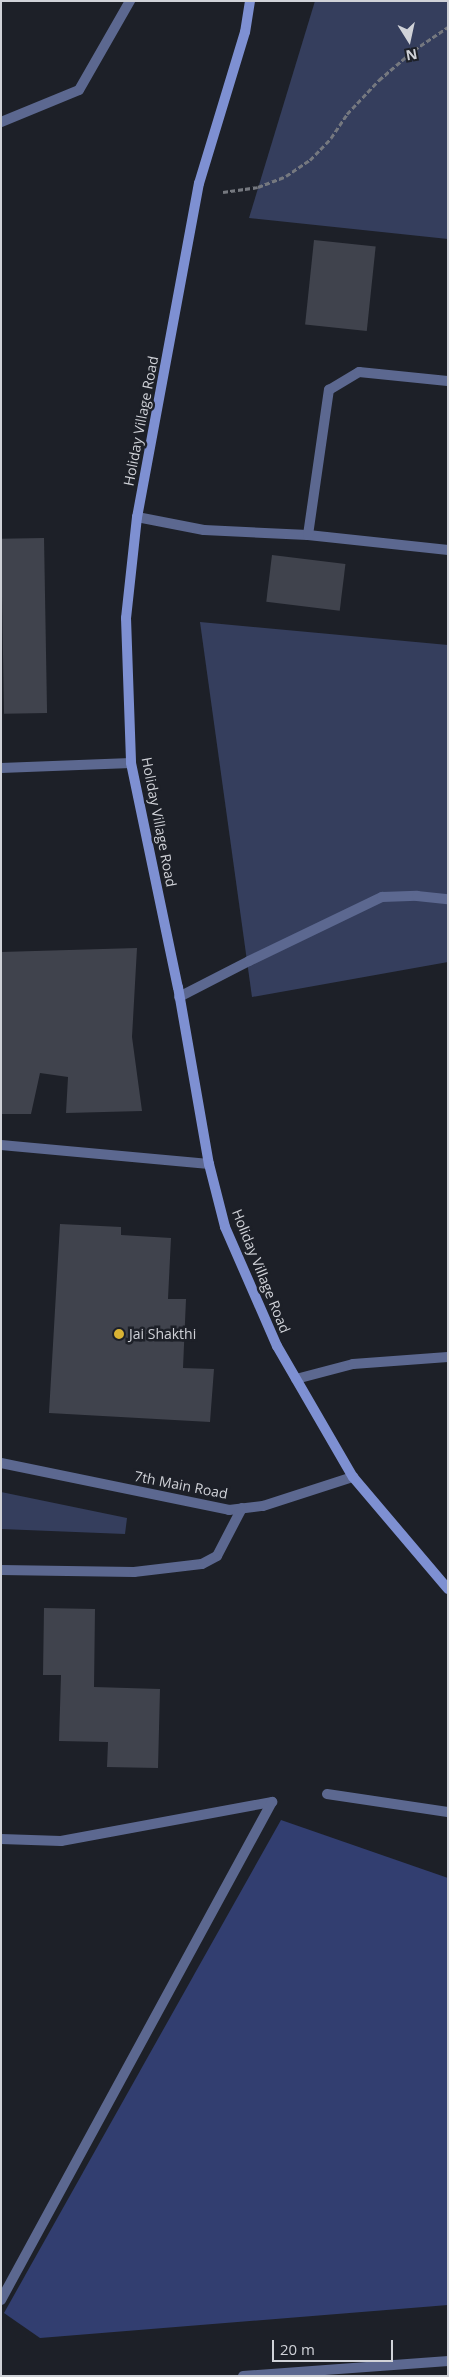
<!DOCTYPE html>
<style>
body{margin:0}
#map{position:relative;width:449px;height:2377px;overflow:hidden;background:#1d2028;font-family:"Open Sans",sans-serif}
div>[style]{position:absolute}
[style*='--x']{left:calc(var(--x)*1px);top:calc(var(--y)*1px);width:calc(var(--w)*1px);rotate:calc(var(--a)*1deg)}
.green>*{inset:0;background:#353e5d}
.water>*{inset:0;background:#323e70}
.building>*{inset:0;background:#40434d;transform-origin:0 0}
.path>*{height:3px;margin-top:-1.5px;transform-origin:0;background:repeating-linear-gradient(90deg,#75787f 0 5px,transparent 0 7.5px)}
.lane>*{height:10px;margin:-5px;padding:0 5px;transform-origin:5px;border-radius:5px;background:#5c6890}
.street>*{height:10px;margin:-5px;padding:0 5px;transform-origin:5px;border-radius:5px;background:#5c6890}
.secondary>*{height:10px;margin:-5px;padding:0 5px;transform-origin:5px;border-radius:5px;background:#7e90d2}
.dots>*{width:14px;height:14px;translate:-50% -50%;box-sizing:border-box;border:2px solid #1d2028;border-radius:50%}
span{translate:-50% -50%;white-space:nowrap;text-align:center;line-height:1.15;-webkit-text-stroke:5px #1d2028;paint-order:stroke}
.street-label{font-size:14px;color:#d0d2d8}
.poi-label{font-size:14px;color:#d0d2d8}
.left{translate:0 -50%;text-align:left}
.frame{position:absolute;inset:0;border:2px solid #d0d2d8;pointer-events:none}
.north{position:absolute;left:384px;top:15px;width:50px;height:50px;-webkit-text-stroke:4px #1d2028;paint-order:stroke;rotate:170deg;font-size:14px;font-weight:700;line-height:20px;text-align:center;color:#d0d2d8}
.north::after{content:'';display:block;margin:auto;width:18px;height:22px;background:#d0d2d8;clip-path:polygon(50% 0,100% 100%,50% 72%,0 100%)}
.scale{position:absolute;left:272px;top:2340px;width:121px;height:22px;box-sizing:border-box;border:2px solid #d0d2d8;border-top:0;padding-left:6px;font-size:15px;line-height:18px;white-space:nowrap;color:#d0d2d8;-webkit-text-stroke:4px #1d2028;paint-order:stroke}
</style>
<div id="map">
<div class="green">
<div style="clip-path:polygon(315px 1px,448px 1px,448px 239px,249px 218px)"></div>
<div style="clip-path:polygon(200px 622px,448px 645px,448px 962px,252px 997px)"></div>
<div style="clip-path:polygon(1px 1492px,127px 1518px,125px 1534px,1px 1529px)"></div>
</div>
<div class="water">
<div style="clip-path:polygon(281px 1820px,448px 1878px,448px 2305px,40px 2338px,4px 2313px)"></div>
</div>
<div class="building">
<div style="left:314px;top:240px;width:62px;height:85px;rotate:6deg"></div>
<div style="left:44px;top:538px;width:175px;height:43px;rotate:89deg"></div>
<div style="left:272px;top:555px;width:74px;height:47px;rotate:7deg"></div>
<div style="clip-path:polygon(137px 948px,132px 1037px,142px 1111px,66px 1113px,68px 1077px,40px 1073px,31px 1114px,1px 1114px,1px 952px)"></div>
<div style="clip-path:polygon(60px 1224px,121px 1227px,121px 1235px,171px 1238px,168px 1299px,186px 1299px,183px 1368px,214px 1369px,210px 1422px,49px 1413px)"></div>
<div style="clip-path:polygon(44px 1608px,95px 1609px,94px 1687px,160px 1689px,158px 1768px,107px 1767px,108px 1742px,59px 1741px,61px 1675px,43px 1675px)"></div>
</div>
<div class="path">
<div style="--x:223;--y:192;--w:35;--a:-8"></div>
<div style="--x:258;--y:187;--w:30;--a:-21"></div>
<div style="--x:286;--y:176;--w:29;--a:-34"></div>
<div style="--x:310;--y:160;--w:30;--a:-46"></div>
<div style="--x:331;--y:138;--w:29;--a:-56"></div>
<div style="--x:347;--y:114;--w:47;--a:-46.7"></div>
<div style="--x:379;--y:80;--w:46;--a:-40.6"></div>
<div style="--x:414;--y:50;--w:41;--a:-34.1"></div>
</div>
<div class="lane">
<div style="--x:1;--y:122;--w:84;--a:-22.3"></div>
<div style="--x:79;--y:90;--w:103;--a:-60.2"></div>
<div style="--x:1;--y:768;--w:130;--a:-2.2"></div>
<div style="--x:296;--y:1379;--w:59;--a:-14.7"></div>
<div style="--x:353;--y:1364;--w:95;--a:-4.2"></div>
<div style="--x:327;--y:1794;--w:122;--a:8.5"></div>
</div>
<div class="street">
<div style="--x:137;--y:517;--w:68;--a:11"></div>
<div style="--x:204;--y:530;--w:104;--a:2.8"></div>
<div style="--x:308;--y:535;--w:141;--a:6.1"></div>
<div style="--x:308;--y:535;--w:147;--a:-81.8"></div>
<div style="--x:329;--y:390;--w:35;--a:-31"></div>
<div style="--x:359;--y:372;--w:89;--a:5.8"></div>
<div style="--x:179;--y:997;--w:79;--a:-27.2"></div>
<div style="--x:249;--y:961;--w:148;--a:-25.7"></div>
<div style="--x:382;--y:897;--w:35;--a:-2"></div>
<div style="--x:417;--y:896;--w:31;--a:6"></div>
<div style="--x:1;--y:1145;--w:209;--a:5.2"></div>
<div style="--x:1;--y:1463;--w:233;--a:11.6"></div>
<div style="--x:229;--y:1510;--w:34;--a:-7"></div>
<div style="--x:263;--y:1506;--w:95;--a:-17.9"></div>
<div style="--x:1;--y:1570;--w:133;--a:0.9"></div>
<div style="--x:134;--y:1572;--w:68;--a:-6.7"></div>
<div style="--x:202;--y:1564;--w:17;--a:-28"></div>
<div style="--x:217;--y:1556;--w:54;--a:-62.5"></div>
<div style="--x:1;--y:1839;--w:60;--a:1.9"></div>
<div style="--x:61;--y:1841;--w:215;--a:-10.5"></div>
<div style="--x:1;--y:2300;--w:567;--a:-61.45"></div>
<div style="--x:243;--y:2376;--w:206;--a:-4.2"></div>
</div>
<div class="secondary">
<div style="--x:250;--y:1;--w:31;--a:99"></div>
<div style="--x:245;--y:32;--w:158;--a:106.9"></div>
<div style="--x:199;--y:183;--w:340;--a:100.5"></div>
<div style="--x:137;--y:517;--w:102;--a:96.2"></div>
<div style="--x:126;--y:618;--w:145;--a:88"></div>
<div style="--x:131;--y:763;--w:229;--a:78.2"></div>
<div style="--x:178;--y:987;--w:180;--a:80.1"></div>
<div style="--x:209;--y:1164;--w:65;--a:75.7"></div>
<div style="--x:225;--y:1227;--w:130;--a:66.4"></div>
<div style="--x:277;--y:1346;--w:151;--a:59.9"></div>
<div style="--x:353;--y:1477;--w:147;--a:49.7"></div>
</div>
<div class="dots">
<div style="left:119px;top:1334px;background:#d9b334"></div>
</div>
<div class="street-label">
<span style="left:141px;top:421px;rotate:-79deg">Holiday Village Road</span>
<span style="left:159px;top:822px;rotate:79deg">Holiday Village Road</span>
<span style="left:261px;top:1271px;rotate:68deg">Holiday Village Road</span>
<span style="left:181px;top:1485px;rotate:11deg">7th Main Road</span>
</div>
<div class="poi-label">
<span class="left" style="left:129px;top:1334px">Jai Shakthi</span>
</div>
<div class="frame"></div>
<div class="north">N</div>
<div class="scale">20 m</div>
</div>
